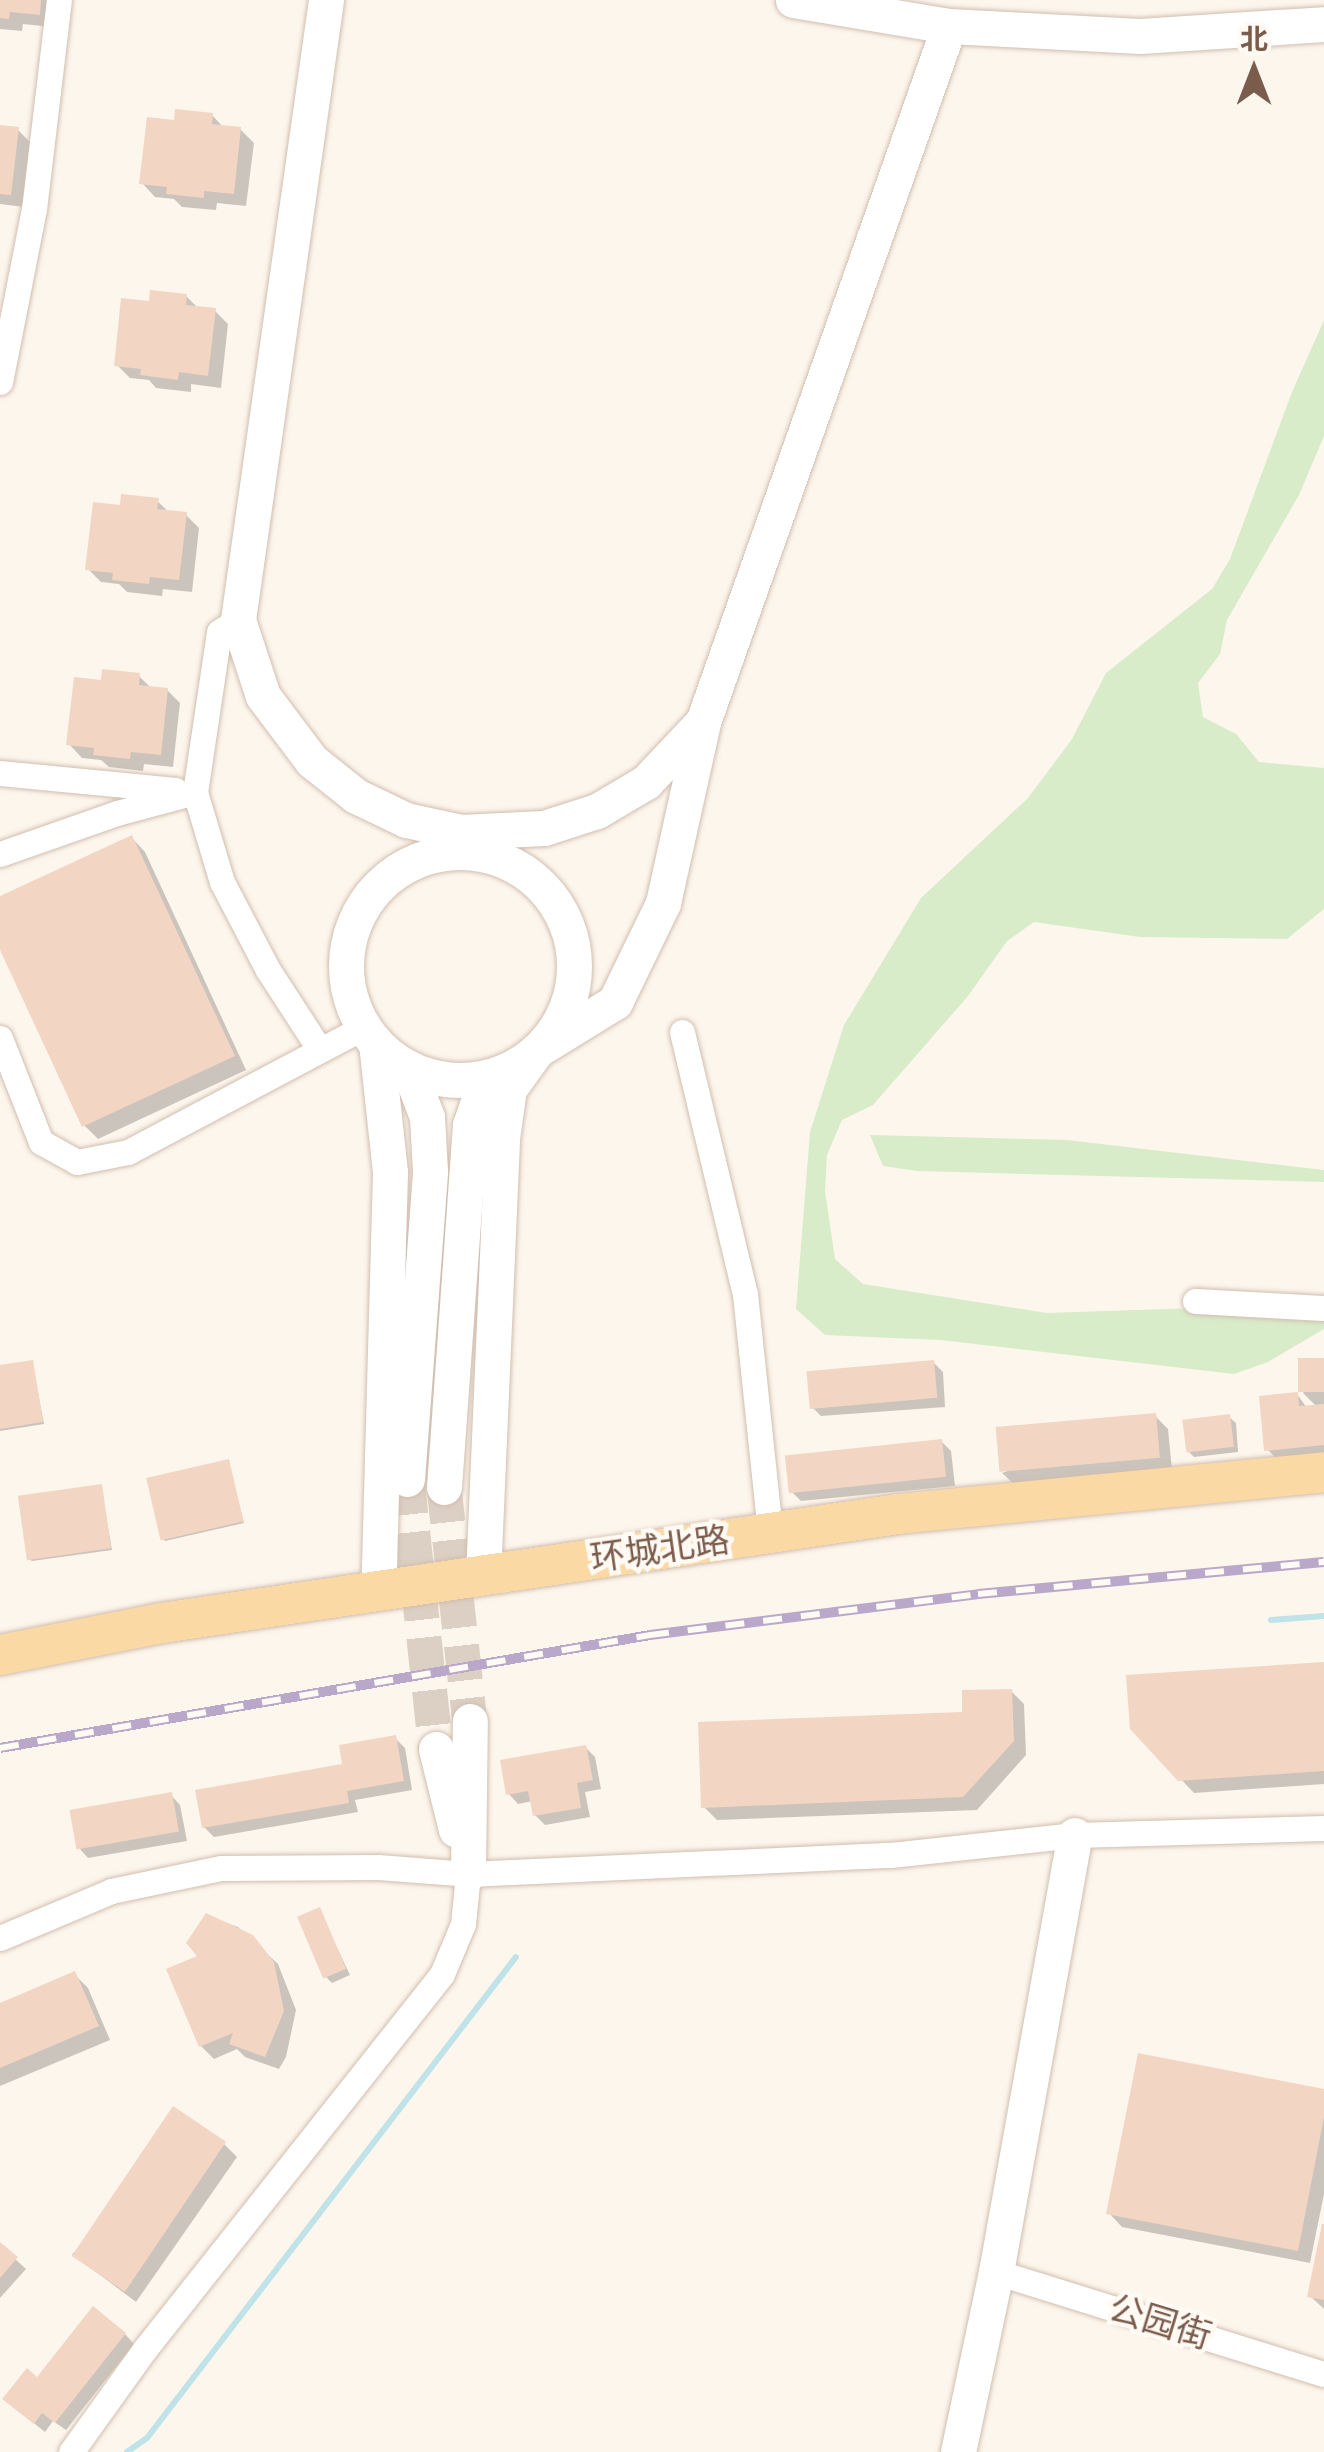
<!DOCTYPE html>
<meta charset="utf-8">
<style>
body{margin:0}
#map{position:relative;width:1324px;height:2452px;overflow:hidden;background:#fdf6ec;font-family:"Varela Round","Noto Sans SC",sans-serif}
div>[style]{position:absolute}
[style*='--x']{left:calc(var(--x)*1px);top:calc(var(--y)*1px);width:calc(var(--w)*1px);rotate:calc(var(--a)*1deg)}
.green>*{inset:0;background:#d8ecc9}
.shadow>*{inset:0;background:#0003}
.stream>*{height:6px;margin:-3px;padding:0 3px;transform-origin:3px;border-radius:3px;background:#bfe3e8}
.building>*{inset:0;background:#f3d5c3;transform-origin:0 0}
.secondary-tunnel>*{height:35px;margin-top:-17.5px;transform-origin:0;background:repeating-linear-gradient(90deg,#dcd0c4 0 35px,transparent 0 53px)}
.roads{filter:drop-shadow(0 0 2px #d1beb0) drop-shadow(0 0 2px #d1beb0)}
.street>*{height:25px;margin:-12.5px;padding:0 12.5px;transform-origin:12.5px;border-radius:12.5px;background:#fff}
.secondary>*{height:35px;margin:-17.5px;padding:0 17.5px;transform-origin:17.5px;border-radius:17.5px;background:#fff}
.secondary>.ring{margin:-17.5px;padding:0;box-sizing:content-box;background:none;border:35px solid #fff;border-radius:50%}
.primary>*{height:40px;margin:-20px;padding:0 20px;transform-origin:20px;border-radius:20px;background:#fbd9a5}
.rail>*{height:10px;margin-top:-5px;transform-origin:0;background:repeating-linear-gradient(90deg,#fffaf3 0 19px,#b9a8c9 0 38px);box-sizing:border-box;border-block:2px solid #b9a8c9}
span{translate:-50% -50%;white-space:nowrap;text-align:center;line-height:1.15;-webkit-text-stroke:9px #fffaf3;paint-order:stroke}
.street-label{font-size:35px;color:#7a5c4d}
.north{position:absolute;left:1204px;top:20px;width:100px;height:100px;-webkit-text-stroke:8px #fffaf3;paint-order:stroke;rotate:0deg;font-size:28px;font-weight:700;line-height:40px;text-align:center;color:#7a5c4d}
.north::after{content:'';display:block;margin:auto;width:35px;height:45px;background:#7a5c4d;clip-path:polygon(50% 0,100% 100%,50% 72%,0 100%)}
</style>
<div id="map">
<div class="green">
<div style="clip-path:polygon(1324px 320px,1324px 436px,1299px 495px,1227px 620px,1220px 654px,1198px 683px,1203px 717px,1236px 734px,1259px 762px,1324px 768px,1324px 909px,1287px 939px,1140px 937px,1034px 922px,1007px 941px,968px 996px,873px 1105px,842px 1120px,827px 1155px,825px 1191px,835px 1259px,863px 1284px,1047px 1313px,1196px 1308px,1324px 1315px,1324px 1329px,1268px 1362px,1234px 1374px,941px 1340px,825px 1335px,796px 1309px,810px 1132px,844px 1025px,921px 898px,1028px 798px,1072px 739px,1106px 673px,1212px 589px,1230px 559px,1292px 392px)"></div>
<div style="clip-path:polygon(870px 1135px,1067px 1140px,1324px 1170px,1324px 1182px,917px 1171px,883px 1166px)"></div>
</div>
<div class="shadow">
<div style="clip-path:polygon(0 0,55px 0,52px 27px,23px 24px,22px 31px,0 29px)"></div>
<div style="clip-path:polygon(212px 115px,224px 128px,240px 129px,254px 143px,246px 206px,217px 203px,216px 210px,182px 207px,174px 199px,155px 197px,142px 183px,177px 123px)"></div>
<div style="clip-path:polygon(0 126px,18px 130px,31px 143px,24px 207px,0 204px)"></div>
<div style="clip-path:polygon(186px 296px,199px 309px,214px 310px,228px 324px,221px 388px,191px 384px,191px 392px,156px 388px,149px 380px,130px 378px,117px 365px,151px 304px)"></div>
<div style="clip-path:polygon(157px 501px,170px 513px,186px 515px,199px 528px,192px 592px,163px 589px,162px 596px,127px 592px,119px 584px,101px 582px,88px 569px,122px 508px)"></div>
<div style="clip-path:polygon(139px 676px,151px 688px,167px 690px,180px 703px,173px 767px,144px 764px,143px 771px,109px 767px,101px 760px,82px 758px,69px 744px,103px 683px)"></div>
<div style="clip-path:polygon(132px 838px,145px 852px,246px 1070px,98px 1139px,84px 1125px,0 944px,0 899px)"></div>
<div style="clip-path:polygon(1324px 1360px,1324px 1455px,1277px 1459px,1267px 1449px,1297px 1394px,1307px 1408px,1317px 1407px,1303px 1393px)"></div>
<div style="clip-path:polygon(32px 1362px,44px 1424px,0 1431px,0 1367px)"></div>
<div style="clip-path:polygon(933px 1362px,943px 1372px,945px 1407px,821px 1416px,811px 1406px)"></div>
<div style="clip-path:polygon(1155px 1416px,1168px 1429px,1172px 1470px,1016px 1486px,1002px 1473px)"></div>
<div style="clip-path:polygon(1229px 1417px,1236px 1423px,1238px 1452px,1194px 1457px,1188px 1451px)"></div>
<div style="clip-path:polygon(941px 1441px,951px 1451px,955px 1486px,801px 1501px,791px 1491px)"></div>
<div style="clip-path:polygon(228px 1462px,244px 1523px,165px 1541px,163px 1539px)"></div>
<div style="clip-path:polygon(101px 1487px,112px 1550px,32px 1561px,29px 1559px)"></div>
<div style="clip-path:polygon(1324px 1665px,1324px 1784px,1194px 1793px,1132px 1728px)"></div>
<div style="clip-path:polygon(1011px 1691px,1024px 1704px,1026px 1755px,977px 1810px,717px 1820px,703px 1806px,965px 1714px)"></div>
<div style="clip-path:polygon(395px 1738px,405px 1748px,412px 1790px,355px 1800px,358px 1812px,214px 1837px,204px 1827px,345px 1766px)"></div>
<div style="clip-path:polygon(585px 1747px,595px 1757px,601px 1789px,585px 1792px,590px 1817px,545px 1825px,535px 1815px,533px 1801px,518px 1804px,509px 1794px)"></div>
<div style="clip-path:polygon(171px 1795px,180px 1805px,187px 1841px,88px 1858px,79px 1848px)"></div>
<div style="clip-path:polygon(319px 1910px,350px 1975px,332px 1983px,326px 1977px)"></div>
<div style="clip-path:polygon(207px 1916px,238px 1927px,278px 1964px,296px 2010px,286px 2057px,279px 2069px,245px 2057px,237px 2049px,214px 2059px,201px 2046px,201px 1957px)"></div>
<div style="clip-path:polygon(74px 1974px,88px 1988px,110px 2040px,0 2086px,0 2006px)"></div>
<div style="clip-path:polygon(1324px 2092px,1324px 2194px,1310px 2263px,1122px 2227px,1109px 2213px)"></div>
<div style="clip-path:polygon(224px 2144px,237px 2157px,136px 2302px,72px 2254px)"></div>
<div style="clip-path:polygon(1324px 2228px,1324px 2309px,1310px 2296px)"></div>
<div style="clip-path:polygon(0 2245px,26px 2269px,0 2298px)"></div>
<div style="clip-path:polygon(125px 2334px,134px 2344px,66px 2430px,53px 2421px,45px 2432px,15px 2408px,38px 2381px)"></div>
</div>
<div class="stream">
<div style="--x:1271;--y:1620;--w:53;--a:-4.3"></div>
<div style="--x:127;--y:2452;--w:24;--a:-35"></div>
<div style="--x:147;--y:2438;--w:606;--a:-52.51"></div>
</div>
<div class="building">
<div style="clip-path:polygon(0 0,41px 0,40px 15px,10px 12px,9px 19px,0 18px)"></div>
<div style="clip-path:polygon(175px 109px,213px 113px,212px 124px,241px 127px,234px 194px,204px 191px,204px 198px,166px 194px,167px 187px,139px 184px,147px 117px,174px 120px)"></div>
<div style="clip-path:polygon(0 125px,19px 127px,11px 195px,0 194px)"></div>
<div style="clip-path:polygon(150px 290px,187px 294px,186px 305px,216px 308px,208px 376px,179px 372px,178px 380px,140px 375px,141px 369px,114px 366px,121px 298px,149px 301px)"></div>
<div style="clip-path:polygon(121px 494px,159px 498px,157px 509px,187px 512px,179px 580px,150px 577px,149px 584px,112px 580px,113px 573px,85px 570px,93px 502px,120px 505px)"></div>
<div style="clip-path:polygon(102px 669px,140px 673px,139px 685px,168px 688px,161px 755px,131px 752px,130px 759px,93px 755px,94px 748px,66px 745px,74px 677px,101px 680px)"></div>
<div style="clip-path:polygon(132px 835px,235px 1056px,82px 1127px,0 950px,0 896px)"></div>
<div style="left:1324px;top:1358px;width:34px;height:26px;rotate:90deg"></div>
<div style="clip-path:polygon(33px 1360px,43px 1422px,0 1429px,0 1365px)"></div>
<div style="left:934px;top:1360px;width:38px;height:128px;rotate:85deg"></div>
<div style="clip-path:polygon(1298px 1392px,1299px 1406px,1324px 1404px,1324px 1445px,1264px 1451px,1259px 1396px)"></div>
<div style="left:1156px;top:1413px;width:45px;height:161px;rotate:85deg"></div>
<div style="left:1230px;top:1414px;width:33px;height:48px;rotate:83deg"></div>
<div style="left:942px;top:1439px;width:38px;height:158px;rotate:84deg"></div>
<div style="left:229px;top:1459px;width:64px;height:85px;rotate:77deg"></div>
<div style="left:102px;top:1484px;width:65px;height:85px;rotate:82deg"></div>
<div style="clip-path:polygon(1324px 1662px,1324px 1771px,1178px 1781px,1130px 1729px,1126px 1675px)"></div>
<div style="clip-path:polygon(1012px 1689px,1014px 1741px,963px 1797px,701px 1808px,698px 1722px,962px 1712px,962px 1690px)"></div>
<div style="clip-path:polygon(396px 1735px,404px 1781px,347px 1791px,349px 1803px,202px 1828px,195px 1790px,342px 1764px,339px 1745px)"></div>
<div style="clip-path:polygon(586px 1745px,593px 1780px,577px 1783px,581px 1808px,533px 1816px,528px 1791px,506px 1795px,500px 1760px)"></div>
<div style="left:172px;top:1792px;width:40px;height:104px;rotate:80deg"></div>
<div style="left:320px;top:1907px;width:67px;height:25px;rotate:67deg"></div>
<div style="clip-path:polygon(206px 1913px,253px 1935px,274px 1962px,284px 2011px,265px 2057px,229px 2044px,233px 2033px,199px 2047px,166px 1969px,197px 1956px,186px 1943px)"></div>
<div style="clip-path:polygon(75px 1971px,99px 2026px,0 2068px,0 2003px)"></div>
<div style="clip-path:polygon(1138px 2053px,1324px 2089px,1324px 2117px,1298px 2251px,1106px 2214px)"></div>
<div style="left:173px;top:2106px;width:64px;height:181px;rotate:34deg"></div>
<div style="clip-path:polygon(1322px 2224px,1324px 2224px,1324px 2300px,1307px 2297px)"></div>
<div style="clip-path:polygon(0 2242px,18px 2257px,0 2278px)"></div>
<div style="clip-path:polygon(93px 2306px,126px 2333px,55px 2423px,42px 2413px,34px 2424px,2px 2399px,27px 2368px,37px 2377px)"></div>
</div>
<div class="secondary-tunnel">
<div style="--x:407;--y:1479;--w:272;--a:83.9"></div>
<div style="--x:444;--y:1487;--w:235;--a:83.7"></div>
</div>
<div class="roads">
<div class="street">
<div style="--x:0;--y:382;--w:176;--a:-78.9"></div>
<div style="--x:34;--y:209;--w:210;--a:-83.2"></div>
<div style="--x:238;--y:620;--w:22;--a:148"></div>
<div style="--x:219;--y:632;--w:162;--a:98.5"></div>
<div style="--x:195;--y:792;--w:94;--a:73.3"></div>
<div style="--x:222;--y:882;--w:99;--a:62.4"></div>
<div style="--x:268;--y:970;--w:95;--a:57"></div>
<div style="--x:0;--y:773;--w:176;--a:5.5"></div>
<div style="--x:0;--y:854;--w:124;--a:-19.3"></div>
<div style="--x:117;--y:813;--w:81;--a:-15.1"></div>
<div style="--x:682;--y:1032;--w:269;--a:76.5"></div>
<div style="--x:745;--y:1294;--w:240;--a:84"></div>
<div style="--x:0;--y:1038;--w:112;--a:68.5"></div>
<div style="--x:41;--y:1142;--w:41;--a:29.1"></div>
<div style="--x:77;--y:1162;--w:52;--a:-11.1"></div>
<div style="--x:128;--y:1152;--w:267;--a:-27.9"></div>
<div style="--x:1195;--y:1301;--w:129;--a:3.1"></div>
<div style="--x:0;--y:1938;--w:121;--a:-22.9"></div>
<div style="--x:111;--y:1891;--w:112;--a:-11.8"></div>
<div style="--x:221;--y:1868;--w:157;--a:-0.4"></div>
<div style="--x:378;--y:1867;--w:90;--a:4.4"></div>
<div style="--x:468;--y:1874;--w:423;--a:-2.6"></div>
<div style="--x:891;--y:1855;--w:185;--a:-6.2"></div>
<div style="--x:1075;--y:1835;--w:249;--a:-1.6"></div>
<div style="--x:996;--y:2272;--w:343;--a:17.3"></div>
<div style="--x:71;--y:2452;--w:127;--a:-54.3"></div>
<div style="--x:145;--y:2349;--w:478;--a:-51.6"></div>
<div style="--x:442;--y:1974;--w:54;--a:-67.2"></div>
<div style="--x:463;--y:1924;--w:50;--a:-84.3"></div>
</div>
<div class="secondary">
<div style="--x:326;--y:0;--w:626;--a:98.08"></div>
<div style="--x:238;--y:620;--w:80;--a:71.8"></div>
<div style="--x:263;--y:696;--w:81;--a:53"></div>
<div style="--x:312;--y:761;--w:56;--a:38.5"></div>
<div style="--x:356;--y:796;--w:55;--a:25.6"></div>
<div style="--x:406;--y:820;--w:56;--a:12.3"></div>
<div style="--x:461;--y:832;--w:83;--a:-2.8"></div>
<div style="--x:544;--y:828;--w:56;--a:-17.8"></div>
<div style="--x:597;--y:811;--w:57;--a:-30.6"></div>
<div style="--x:646;--y:782;--w:77;--a:-46.6"></div>
<div style="--x:793;--y:0;--w:158;--a:9.5"></div>
<div style="--x:949;--y:26;--w:191;--a:3"></div>
<div style="--x:1140;--y:36;--w:184;--a:-3.7"></div>
<div class="ring" style="left:346px;top:852px;width:193px;height:193px"></div>
<div style="--x:376;--y:1043;--w:130;--a:83.8"></div>
<div style="--x:390;--y:1172;--w:419;--a:91.6"></div>
<div style="--x:407;--y:1479;--w:309;--a:-85.7"></div>
<div style="--x:430;--y:1171;--w:54;--a:-93.2"></div>
<div style="--x:427;--y:1117;--w:53;--a:-110.8"></div>
<div style="--x:444;--y:1487;--w:363;--a:-85.9"></div>
<div style="--x:470;--y:1125;--w:21;--a:-71"></div>
<div style="--x:477;--y:1105;--w:43;--a:-51.5"></div>
<div style="--x:483;--y:1576;--w:438;--a:-87.5"></div>
<div style="--x:502;--y:1138;--w:49;--a:-81.9"></div>
<div style="--x:509;--y:1089;--w:48;--a:-54.3"></div>
<div style="--x:537;--y:1050;--w:92;--a:-31.6"></div>
<div style="--x:615;--y:1002;--w:110;--a:-64.1"></div>
<div style="--x:663;--y:903;--w:185;--a:-77.5"></div>
<div style="--x:703;--y:722;--w:738;--a:-70.53"></div>
<div style="--x:436;--y:1749;--w:83;--a:76.1"></div>
<div style="--x:468;--y:1874;--w:153;--a:-89.3"></div>
<div style="--x:958;--y:2452;--w:184;--a:-78.1"></div>
<div style="--x:996;--y:2272;--w:444;--a:-79.8"></div>
</div>
<div class="primary">
<div style="--x:0;--y:1655;--w:165;--a:-11.2"></div>
<div style="--x:162;--y:1623;--w:744;--a:-8.42"></div>
<div style="--x:898;--y:1514;--w:428;--a:-5.6"></div>
</div>
</div>
<div class="rail">
<div style="--x:0;--y:1748;--w:660;--a:-9.86"></div>
<div style="--x:650;--y:1635;--w:331;--a:-7.1"></div>
<div style="--x:978;--y:1594;--w:347;--a:-5.3"></div>
</div>
<div class="street-label">
<span style="left:660px;top:1550px;rotate:-8deg">环城北路</span>
<span style="left:1160px;top:2323px;rotate:17deg">公园街</span>
</div>
<div class="north">北</div>
</div>
